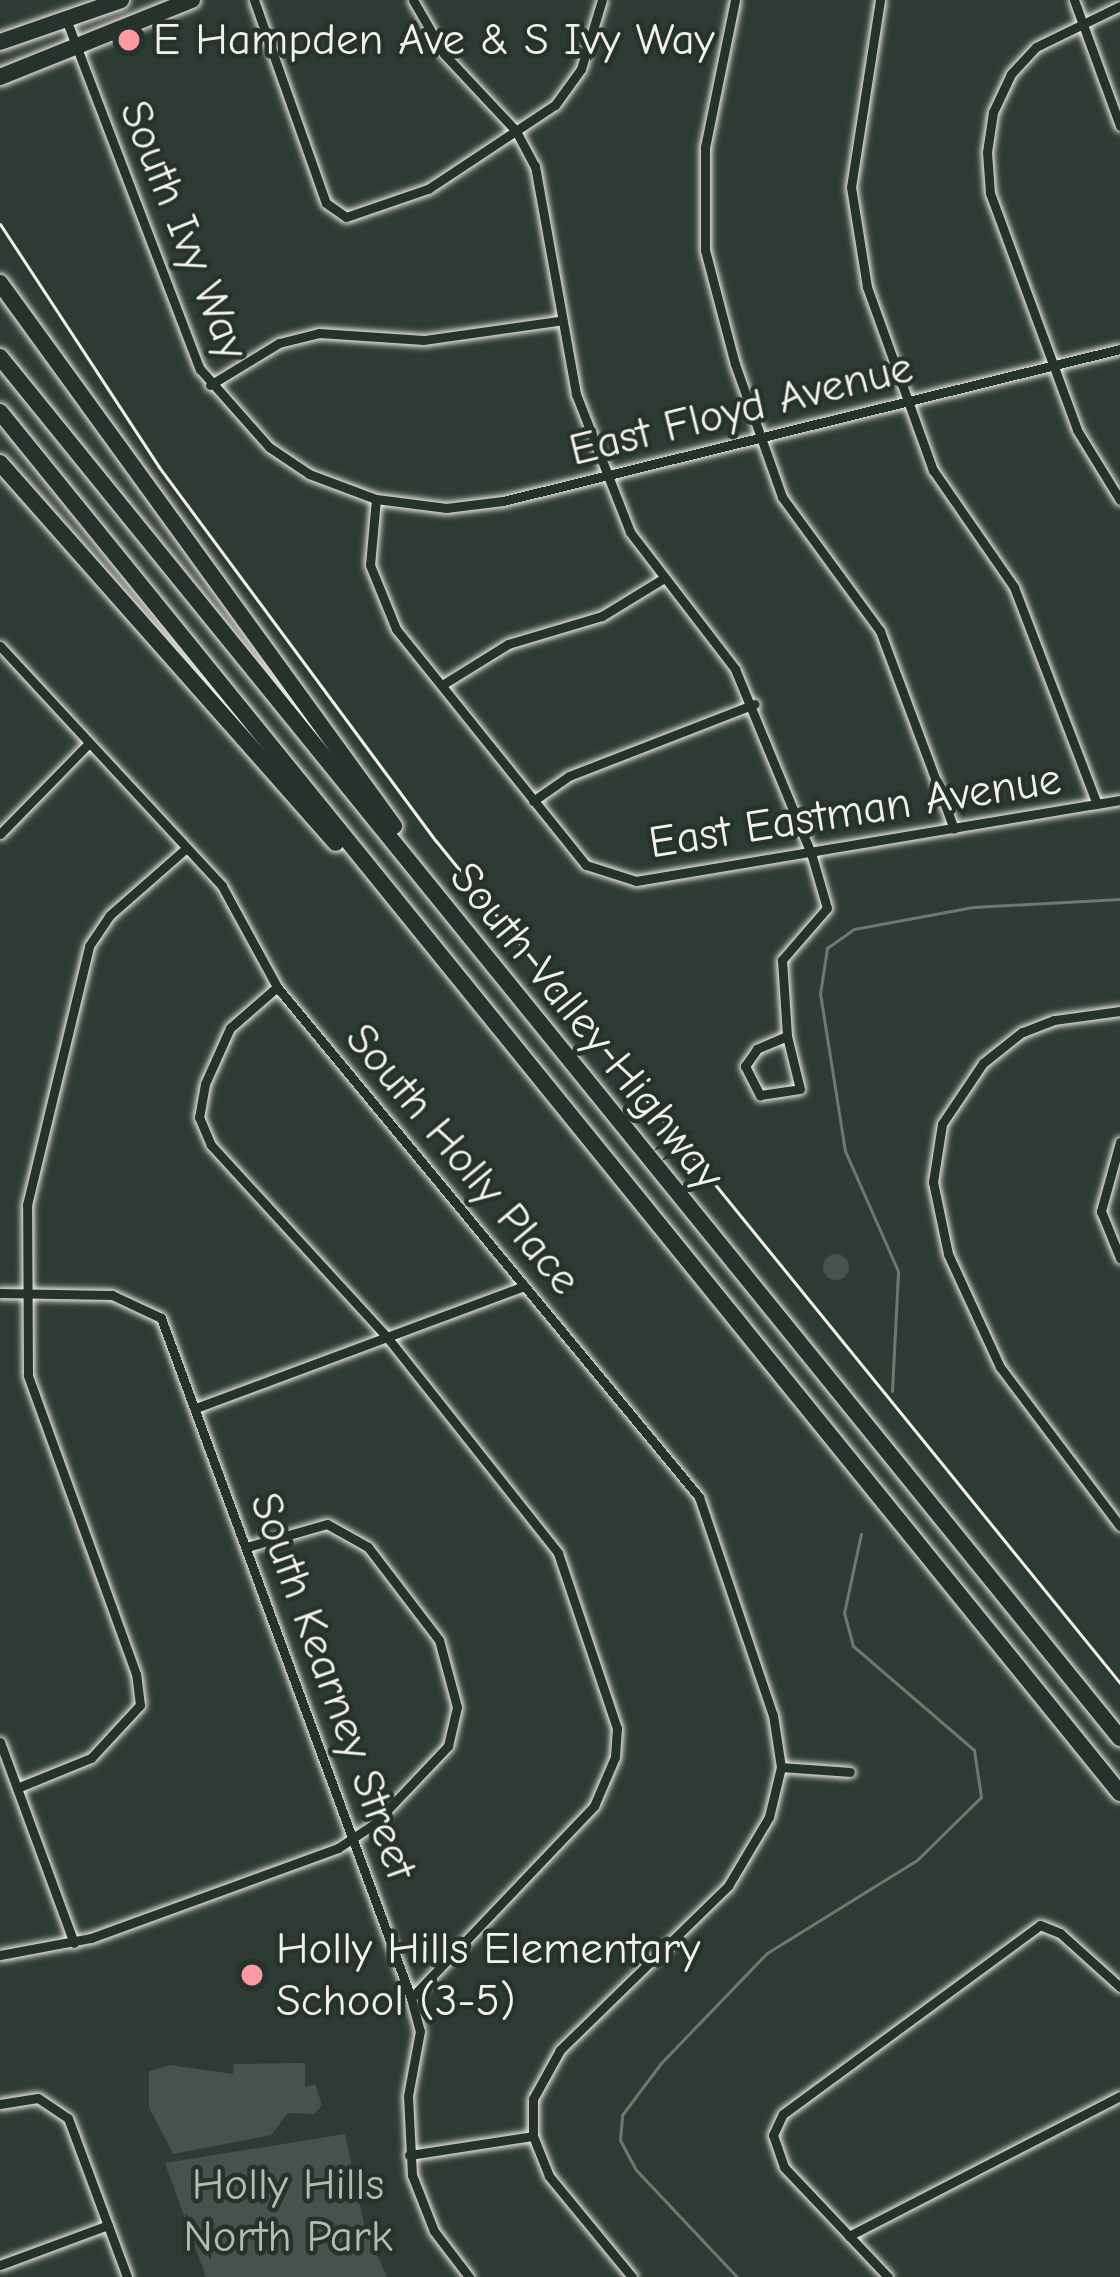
<!DOCTYPE html>
<style>
body{margin:0}
#map{position:relative;width:1120px;height:2277px;overflow:hidden;background:#2e3b34;font-family:"Comic Neue",sans-serif}
div>[style]{position:absolute}
[style*='--x']{left:calc(var(--x)*1px);top:calc(var(--y)*1px);width:calc(var(--w)*1px);rotate:calc(var(--a)*1deg)}
.green>*{inset:0;background:#48524c}
.round{border-radius:50%}
.stream>*{height:3px;margin:-1.5px;padding:0 1.5px;transform-origin:1.5px;border-radius:1.5px;background:#6f7770}
.roads{filter:drop-shadow(0 0 3px #f4f1e8) drop-shadow(0 0 3px #f4f1e8)}
.street>*{height:9px;margin:-4.5px;padding:0 4.5px;transform-origin:4.5px;border-radius:4.5px;background:#26332d}
.highway>*{height:16px;margin:-8px;padding:0 8px;transform-origin:8px;border-radius:8px;background:#26332d}
.tram>*{height:3px;margin:-1.5px;padding:0 1.5px;transform-origin:1.5px;border-radius:1.5px;background:#f4f1e8}
.dots>*{width:33px;height:33px;translate:-50% -50%;box-sizing:border-box;border:6px solid #26332d;border-radius:50%}
span{translate:-50% -50%;white-space:nowrap;text-align:center;line-height:1.15;-webkit-text-stroke:9px #26332d;paint-order:stroke}
.poi-label{font-size:45px;color:#f4f1e8}
.left{translate:0 -50%;text-align:left}
.street-label{font-size:45px;color:#f4f1e8}
.park-label{font-size:45px;color:#b8b9b1}
</style>
<div id="map">
<div class="green">
<div class="round" style="left:823px;top:1254px;width:26px;height:26px"></div>
<div style="clip-path:polygon(305px 2063px,305px 2087px,315px 2084px,322px 2105px,314px 2114px,288px 2113px,271px 2135px,173px 2154px,149px 2107px,149px 2071px,170px 2065px,233px 2074px,234px 2064px)"></div>
<div style="clip-path:polygon(345px 2134px,365px 2229px,387px 2277px,206px 2277px,165px 2163px)"></div>
</div>
<div class="stream">
<div style="--x:892;--y:1391;--w:120;--a:-87.1"></div>
<div style="--x:898;--y:1271;--w:131;--a:-113.8"></div>
<div style="--x:845;--y:1151;--w:159;--a:-99"></div>
<div style="--x:820;--y:994;--w:47;--a:-81.3"></div>
<div style="--x:827;--y:948;--w:33;--a:-35"></div>
<div style="--x:854;--y:929;--w:121;--a:-10.5"></div>
<div style="--x:973;--y:907;--w:147;--a:-3.1"></div>
<div style="--x:737;--y:2277;--w:147;--a:-133.3"></div>
<div style="--x:636;--y:2170;--w:34;--a:-118"></div>
<div style="--x:620;--y:2140;--w:25;--a:-85"></div>
<div style="--x:622;--y:2115;--w:65;--a:-53.1"></div>
<div style="--x:661;--y:2063;--w:153;--a:-46.1"></div>
<div style="--x:767;--y:1953;--w:176;--a:-31.8"></div>
<div style="--x:917;--y:1860;--w:90;--a:-44.5"></div>
<div style="--x:981;--y:1797;--w:48;--a:-98.5"></div>
<div style="--x:974;--y:1750;--w:160;--a:-139.3"></div>
<div style="--x:853;--y:1646;--w:34;--a:-105"></div>
<div style="--x:844;--y:1613;--w:81;--a:-77.9"></div>
</div>
<div class="roads">
<div class="street">
<div style="--x:254;--y:0;--w:215;--a:70.5"></div>
<div style="--x:326;--y:203;--w:24;--a:35"></div>
<div style="--x:346;--y:217;--w:87;--a:-18.9"></div>
<div style="--x:428;--y:189;--w:152;--a:-33.5"></div>
<div style="--x:555;--y:105;--w:44;--a:-54.2"></div>
<div style="--x:581;--y:69;--w:72;--a:-73.1"></div>
<div style="--x:413;--y:0;--w:62;--a:60.1"></div>
<div style="--x:444;--y:54;--w:105;--a:46.9"></div>
<div style="--x:516;--y:131;--w:40;--a:62"></div>
<div style="--x:535;--y:166;--w:232;--a:79.8"></div>
<div style="--x:576;--y:394;--w:148;--a:68.6"></div>
<div style="--x:630;--y:532;--w:173;--a:52.5"></div>
<div style="--x:735;--y:669;--w:199;--a:67.6"></div>
<div style="--x:811;--y:853;--w:57;--a:73.8"></div>
<div style="--x:827;--y:908;--w:69;--a:130.9"></div>
<div style="--x:782;--y:960;--w:76;--a:86.2"></div>
<div style="--x:787;--y:1036;--w:33;--a:157"></div>
<div style="--x:757;--y:1049;--w:21;--a:125"></div>
<div style="--x:745;--y:1066;--w:33;--a:63"></div>
<div style="--x:760;--y:1095;--w:40;--a:-8.5"></div>
<div style="--x:800;--y:1089;--w:55;--a:-103.8"></div>
<div style="--x:735;--y:0;--w:150;--a:101.5"></div>
<div style="--x:705;--y:147;--w:103;--a:90"></div>
<div style="--x:705;--y:250;--w:118;--a:75.3"></div>
<div style="--x:735;--y:364;--w:141;--a:70.5"></div>
<div style="--x:782;--y:497;--w:166;--a:53.8"></div>
<div style="--x:880;--y:631;--w:211;--a:69.5"></div>
<div style="--x:880;--y:0;--w:189;--a:98.8"></div>
<div style="--x:851;--y:187;--w:101;--a:80.9"></div>
<div style="--x:867;--y:287;--w:195;--a:70.2"></div>
<div style="--x:933;--y:470;--w:142;--a:55.3"></div>
<div style="--x:1014;--y:587;--w:232;--a:69.1"></div>
<div style="--x:1074;--y:0;--w:134;--a:69.9"></div>
<div style="--x:1120;--y:6;--w:93;--a:154"></div>
<div style="--x:1036;--y:47;--w:37;--a:133"></div>
<div style="--x:1011;--y:74;--w:42;--a:115.3"></div>
<div style="--x:993;--y:112;--w:40;--a:98.5"></div>
<div style="--x:987;--y:152;--w:41;--a:85.8"></div>
<div style="--x:990;--y:193;--w:252;--a:69.8"></div>
<div style="--x:1077;--y:430;--w:82;--a:58.4"></div>
<div style="--x:66;--y:19;--w:375;--a:69.1"></div>
<div style="--x:200;--y:369;--w:104;--a:48.5"></div>
<div style="--x:269;--y:447;--w:48;--a:34"></div>
<div style="--x:309;--y:474;--w:72;--a:20.5"></div>
<div style="--x:376;--y:499;--w:66;--a:95.2"></div>
<div style="--x:370;--y:565;--w:69;--a:67.9"></div>
<div style="--x:396;--y:629;--w:303;--a:51.2"></div>
<div style="--x:586;--y:865;--w:52;--a:17.7"></div>
<div style="--x:636;--y:881;--w:491;--a:-9.5"></div>
<div style="--x:210;--y:385;--w:81;--a:-31.3"></div>
<div style="--x:279;--y:343;--w:41;--a:-14"></div>
<div style="--x:319;--y:333;--w:105;--a:3.8"></div>
<div style="--x:424;--y:340;--w:135;--a:-8.1"></div>
<div style="--x:376;--y:499;--w:71;--a:7.3"></div>
<div style="--x:446;--y:508;--w:57;--a:-7"></div>
<div style="--x:503;--y:501;--w:635;--a:-13.84"></div>
<div style="--x:0;--y:646;--w:327;--a:47.2"></div>
<div style="--x:222;--y:886;--w:115;--a:61.4"></div>
<div style="--x:277;--y:987;--w:662;--a:50.39"></div>
<div style="--x:699;--y:1497;--w:230;--a:71.3"></div>
<div style="--x:773;--y:1715;--w:53;--a:81.3"></div>
<div style="--x:781;--y:1767;--w:51;--a:103.5"></div>
<div style="--x:769;--y:1817;--w:80;--a:120.7"></div>
<div style="--x:728;--y:1886;--w:235;--a:135.7"></div>
<div style="--x:560;--y:2050;--w:56;--a:118.9"></div>
<div style="--x:533;--y:2099;--w:37;--a:90"></div>
<div style="--x:533;--y:2136;--w:43;--a:68.2"></div>
<div style="--x:549;--y:2176;--w:131;--a:50.6"></div>
<div style="--x:442;--y:685;--w:78;--a:-31.8"></div>
<div style="--x:508;--y:644;--w:98;--a:-16.6"></div>
<div style="--x:602;--y:616;--w:69;--a:-31.4"></div>
<div style="--x:533;--y:801;--w:44;--a:-34.8"></div>
<div style="--x:569;--y:776;--w:199;--a:-21.2"></div>
<div style="--x:0;--y:834;--w:126;--a:-45.6"></div>
<div style="--x:277;--y:987;--w:62;--a:138.9"></div>
<div style="--x:230;--y:1028;--w:61;--a:114.1"></div>
<div style="--x:205;--y:1084;--w:34;--a:100"></div>
<div style="--x:199;--y:1117;--w:30;--a:67"></div>
<div style="--x:211;--y:1145;--w:260;--a:47.5"></div>
<div style="--x:387;--y:1337;--w:275;--a:51.6"></div>
<div style="--x:558;--y:1553;--w:185;--a:71.4"></div>
<div style="--x:617;--y:1728;--w:29;--a:94"></div>
<div style="--x:615;--y:1757;--w:53;--a:113.2"></div>
<div style="--x:594;--y:1806;--w:265;--a:133.6"></div>
<div style="--x:1120;--y:1011;--w:67;--a:172.2"></div>
<div style="--x:1054;--y:1020;--w:34;--a:159"></div>
<div style="--x:1022;--y:1032;--w:50;--a:141.5"></div>
<div style="--x:983;--y:1063;--w:73;--a:123.9"></div>
<div style="--x:942;--y:1124;--w:59;--a:98.8"></div>
<div style="--x:933;--y:1182;--w:74;--a:78.2"></div>
<div style="--x:948;--y:1254;--w:124;--a:65.3"></div>
<div style="--x:1000;--y:1367;--w:199;--a:53"></div>
<div style="--x:1120;--y:1142;--w:72;--a:105.4"></div>
<div style="--x:1101;--y:1211;--w:51;--a:68"></div>
<div style="--x:0;--y:1293;--w:112;--a:1"></div>
<div style="--x:112;--y:1295;--w:54;--a:25.1"></div>
<div style="--x:161;--y:1318;--w:724;--a:69.81"></div>
<div style="--x:411;--y:1998;--w:34;--a:75"></div>
<div style="--x:420;--y:2031;--w:66;--a:100.5"></div>
<div style="--x:408;--y:2096;--w:79;--a:87.1"></div>
<div style="--x:412;--y:2175;--w:60;--a:68.6"></div>
<div style="--x:434;--y:2231;--w:58;--a:52.7"></div>
<div style="--x:196;--y:1408;--w:350;--a:-20.4"></div>
<div style="--x:0;--y:1742;--w:214;--a:69.8"></div>
<div style="--x:781;--y:1767;--w:69;--a:4.1"></div>
<div style="--x:17;--y:1788;--w:80;--a:-22.1"></div>
<div style="--x:91;--y:1758;--w:72;--a:-47.2"></div>
<div style="--x:140;--y:1705;--w:31;--a:-97"></div>
<div style="--x:136;--y:1674;--w:318;--a:-109.9"></div>
<div style="--x:28;--y:1375;--w:170;--a:-90.3"></div>
<div style="--x:27;--y:1205;--w:266;--a:-76.5"></div>
<div style="--x:89;--y:946;--w:37;--a:-56"></div>
<div style="--x:110;--y:915;--w:100;--a:-41.3"></div>
<div style="--x:0;--y:1955;--w:93;--a:-10.6"></div>
<div style="--x:91;--y:1938;--w:263;--a:-20"></div>
<div style="--x:338;--y:1848;--w:43;--a:-33.7"></div>
<div style="--x:374;--y:1824;--w:108;--a:-46.5"></div>
<div style="--x:448;--y:1746;--w:40;--a:-77"></div>
<div style="--x:457;--y:1707;--w:69;--a:-105"></div>
<div style="--x:439;--y:1640;--w:117;--a:-127.4"></div>
<div style="--x:368;--y:1547;--w:47;--a:-150.7"></div>
<div style="--x:327;--y:1524;--w:83;--a:164"></div>
<div style="--x:0;--y:2104;--w:38;--a:-9"></div>
<div style="--x:38;--y:2098;--w:36;--a:34"></div>
<div style="--x:68;--y:2118;--w:170;--a:69.6"></div>
<div style="--x:409;--y:2155;--w:125;--a:-8.7"></div>
<div style="--x:849;--y:2236;--w:305;--a:-27.3"></div>
<div style="--x:0;--y:2265;--w:115;--a:-20.3"></div>
<div style="--x:888;--y:2277;--w:151;--a:-133.4"></div>
<div style="--x:784;--y:2167;--w:34;--a:-109"></div>
<div style="--x:773;--y:2135;--w:23;--a:-65"></div>
<div style="--x:783;--y:2114;--w:319;--a:-36.3"></div>
<div style="--x:1040;--y:1925;--w:22;--a:22"></div>
<div style="--x:1060;--y:1933;--w:81;--a:42"></div>
</div>
<div class="highway">
<div style="--x:0;--y:42;--w:128;--a:-19.1"></div>
<div style="--x:0;--y:77;--w:207;--a:-21.9"></div>
<div style="--x:0;--y:283;--w:671;--a:54.04"></div>
<div style="--x:0;--y:357;--w:1778;--a:50.96"></div>
<div style="--x:0;--y:412;--w:1778;--a:50.96"></div>
<div style="--x:0;--y:463;--w:507;--a:48.52"></div>
</div>
</div>
<div class="tram">
<div style="--x:0;--y:224;--w:290;--a:56.8"></div>
<div style="--x:159;--y:467;--w:465;--a:53.5"></div>
<div style="--x:436;--y:841;--w:1085;--a:50.91"></div>
</div>
<div class="dots">
<div style="left:129px;top:40px;background:#ff9aa2"></div>
<div style="left:252px;top:1975px;background:#ff9aa2"></div>
</div>
<div class="poi-label">
<span class="left" style="left:153px;top:40px">E Hampden Ave &amp; S Ivy Way</span>
<span class="left" style="left:276px;top:1975px">Holly Hills Elementary<br>School (3-5)</span>
</div>
<div class="street-label">
<span style="left:184px;top:230px;rotate:68deg">South Ivy Way</span>
<span style="left:741px;top:409px;rotate:-14deg">East Floyd Avenue</span>
<span style="left:855px;top:811px;rotate:-9deg">East Eastman Avenue</span>
<span style="left:587px;top:1026px;rotate:51deg">South Valley Highway</span>
<span style="left:463px;top:1159px;rotate:50deg">South Holly Place</span>
<span style="left:333px;top:1686px;rotate:70deg">South Kearney Street</span>
</div>
<div class="park-label">
<span style="left:288px;top:2211px">Holly Hills<br>North Park</span>
</div>
</div>
